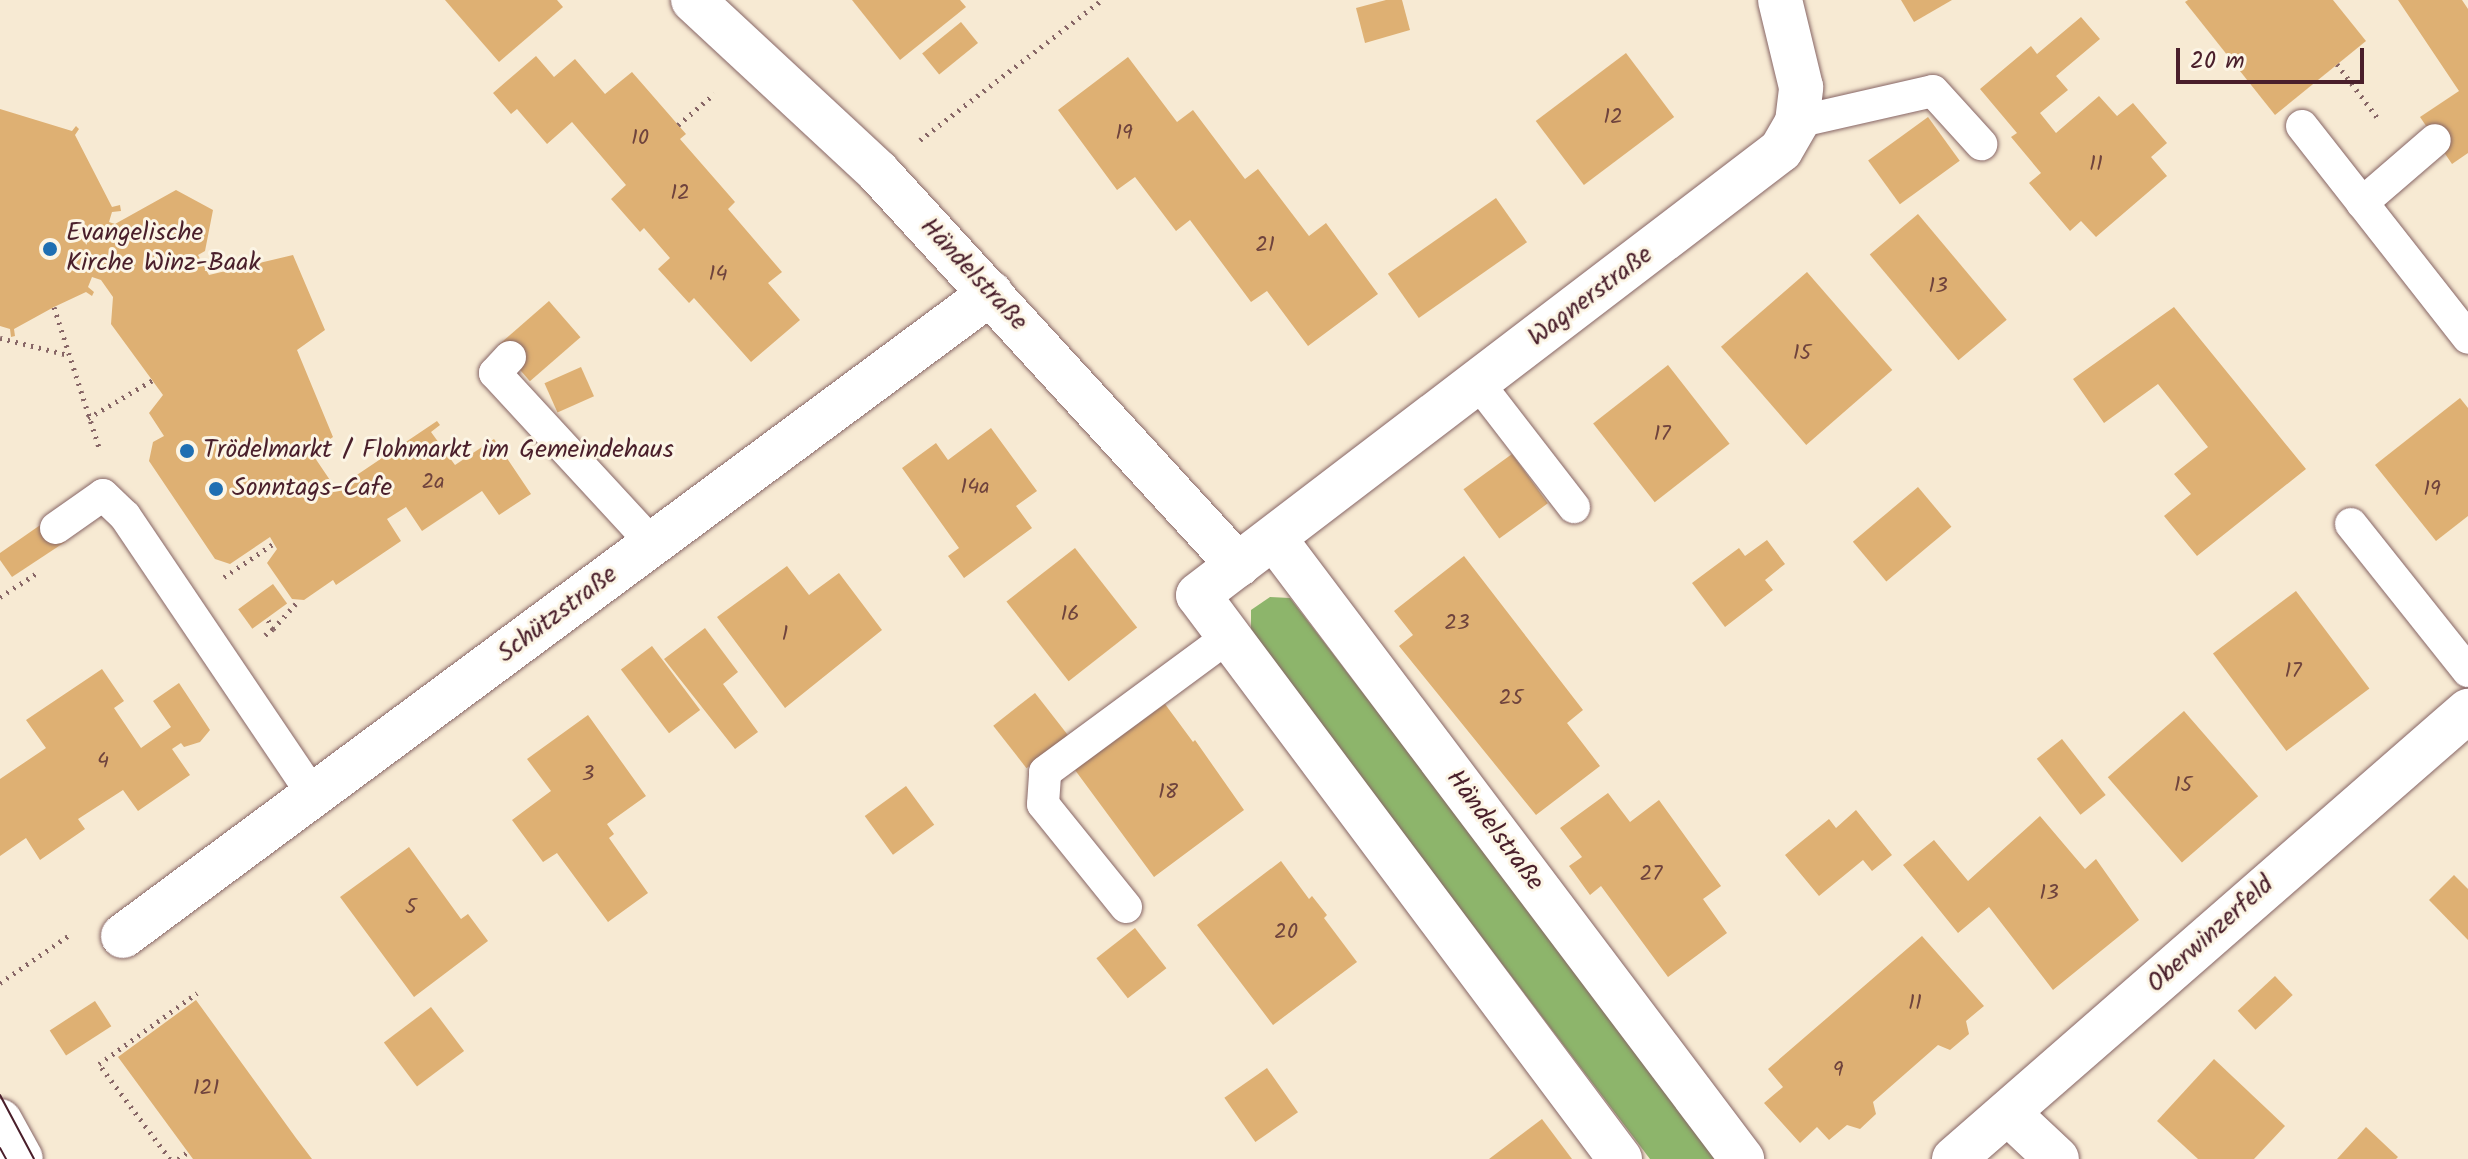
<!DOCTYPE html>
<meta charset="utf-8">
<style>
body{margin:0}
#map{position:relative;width:2468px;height:1159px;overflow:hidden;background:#f7ead3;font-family:Kalam,sans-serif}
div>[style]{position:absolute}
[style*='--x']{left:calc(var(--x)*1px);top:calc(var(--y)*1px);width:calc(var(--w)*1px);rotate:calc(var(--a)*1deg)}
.forest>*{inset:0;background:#8db56b}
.building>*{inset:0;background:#deb073;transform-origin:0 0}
.path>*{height:5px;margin-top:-2.5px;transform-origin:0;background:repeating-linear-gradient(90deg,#876666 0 2px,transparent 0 8px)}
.roads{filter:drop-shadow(0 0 2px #876666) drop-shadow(0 0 2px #876666)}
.service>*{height:32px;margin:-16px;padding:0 16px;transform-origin:16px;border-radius:16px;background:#fff}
.minor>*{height:44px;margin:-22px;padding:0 22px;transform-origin:22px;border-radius:22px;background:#fff}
.tertiary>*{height:44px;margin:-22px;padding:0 22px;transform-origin:22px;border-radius:22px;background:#fff}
.tram>*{height:2px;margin:-1px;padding:0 1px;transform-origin:1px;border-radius:1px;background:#4a1f2b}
.dots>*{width:22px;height:22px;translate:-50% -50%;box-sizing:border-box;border:4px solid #fcf5e5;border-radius:50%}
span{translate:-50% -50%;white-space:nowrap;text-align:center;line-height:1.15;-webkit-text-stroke:6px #fcf5e5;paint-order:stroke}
.number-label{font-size:22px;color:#6f433d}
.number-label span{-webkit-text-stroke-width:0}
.poi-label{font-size:26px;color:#4a1f2b}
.left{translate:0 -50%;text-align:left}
.street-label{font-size:26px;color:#4a1f2b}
.scale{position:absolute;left:2176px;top:48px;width:188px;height:36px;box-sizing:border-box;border:4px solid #4a1f2b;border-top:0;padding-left:10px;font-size:24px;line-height:28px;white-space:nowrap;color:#4a1f2b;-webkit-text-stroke:6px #fcf5e5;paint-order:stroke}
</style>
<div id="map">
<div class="forest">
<div style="clip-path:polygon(1270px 597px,1290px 598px,1721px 1159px,1650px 1159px,1251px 633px,1251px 610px)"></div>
</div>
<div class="building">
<div style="clip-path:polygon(445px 0,557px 0,563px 7px,499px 62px)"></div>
<div style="clip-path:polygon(852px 0,960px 0,966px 7px,900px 60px)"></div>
<div style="clip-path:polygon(1386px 0,1402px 0,1410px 30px,1365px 43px,1356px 8px)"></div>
<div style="clip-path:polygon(1901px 0,1952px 0,1914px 22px)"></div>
<div style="clip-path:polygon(2188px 0,2333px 0,2366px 41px,2275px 115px,2185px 2px)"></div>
<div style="clip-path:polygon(2398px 0,2462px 0,2468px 9px,2468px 153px,2452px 164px,2420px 117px,2459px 91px)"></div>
<div style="clip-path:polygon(2081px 17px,2100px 39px,2056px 76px,2068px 90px,2040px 113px,2056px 133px,2099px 96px,2117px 116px,2133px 103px,2167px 143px,2151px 157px,2167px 176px,2096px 237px,2081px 221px,2070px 231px,2029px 183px,2041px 173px,2011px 137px,2017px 133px,1980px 89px,2031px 46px,2037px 54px)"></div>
<div style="left:961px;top:22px;width:27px;height:50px;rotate:51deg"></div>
<div style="left:1626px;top:53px;width:80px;height:113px;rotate:53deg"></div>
<div style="clip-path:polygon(536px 56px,554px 77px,575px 59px,605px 94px,632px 72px,686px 134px,680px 139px,735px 202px,728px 209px,782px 272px,768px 283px,800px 320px,751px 362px,694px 298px,689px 303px,658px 269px,670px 258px,644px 228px,640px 232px,611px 199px,626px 185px,572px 122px,547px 144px,517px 109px,511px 114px,493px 93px)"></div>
<div style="clip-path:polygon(1128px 57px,1177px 122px,1193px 110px,1245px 179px,1258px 169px,1309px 236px,1326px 223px,1378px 294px,1308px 346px,1267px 291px,1251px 302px,1190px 220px,1176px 231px,1135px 177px,1117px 190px,1058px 110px)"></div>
<div style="clip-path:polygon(0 109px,72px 131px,76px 126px,79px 129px,75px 135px,112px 207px,120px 205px,121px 211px,112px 212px,109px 222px,115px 224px,176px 190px,213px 210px,205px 251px,198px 255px,209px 275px,293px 255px,325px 330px,297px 350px,333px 437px,311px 452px,336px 489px,437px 421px,440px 425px,431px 432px,455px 465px,494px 439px,531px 494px,499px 515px,482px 491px,422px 531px,406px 507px,387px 519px,401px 541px,336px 585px,333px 580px,304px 600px,292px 599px,267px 563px,277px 549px,270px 537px,230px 564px,215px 559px,149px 461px,153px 442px,164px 436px,149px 413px,163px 395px,111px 324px,113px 297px,101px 280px,92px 277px,88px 287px,94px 292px,92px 296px,86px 292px,54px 307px,14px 329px,15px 336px,11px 337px,10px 329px,0 326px)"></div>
<div style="left:1928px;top:117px;width:54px;height:74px;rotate:54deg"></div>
<div style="left:1496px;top:198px;width:54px;height:132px;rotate:55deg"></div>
<div style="left:1918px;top:214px;width:138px;height:63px;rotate:50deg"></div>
<div style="left:1807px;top:272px;width:130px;height:114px;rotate:49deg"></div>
<div style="left:549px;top:301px;width:48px;height:67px;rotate:49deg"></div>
<div style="clip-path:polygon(2174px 307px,2306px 469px,2197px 556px,2164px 516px,2191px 494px,2174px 474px,2208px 447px,2158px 384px,2104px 423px,2073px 379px)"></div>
<div style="left:1668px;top:365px;width:100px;height:95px;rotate:52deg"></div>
<div style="left:581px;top:367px;width:32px;height:40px;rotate:66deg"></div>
<div style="clip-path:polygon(2460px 398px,2468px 408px,2468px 516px,2436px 541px,2375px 465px)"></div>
<div style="clip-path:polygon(991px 428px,1037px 491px,1016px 506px,1032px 528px,964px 578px,948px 556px,959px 548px,902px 468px,936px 443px,948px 460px)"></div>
<div style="left:1512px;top:454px;width:61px;height:60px;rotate:54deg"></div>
<div style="left:1918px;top:487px;width:52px;height:85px;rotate:50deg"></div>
<div style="clip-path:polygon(49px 519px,65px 542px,12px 577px,0 560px,0 553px)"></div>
<div style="clip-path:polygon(1767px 540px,1785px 564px,1765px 580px,1773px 590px,1725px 627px,1692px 583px,1739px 548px,1745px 556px)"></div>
<div style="left:1075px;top:548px;width:101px;height:87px;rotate:52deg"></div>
<div style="clip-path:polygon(1464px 556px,1583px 710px,1567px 723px,1600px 766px,1536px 815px,1399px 646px,1413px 635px,1394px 611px)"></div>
<div style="clip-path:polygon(787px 566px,809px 595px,839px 573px,882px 630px,785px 708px,717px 617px)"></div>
<div style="left:273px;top:584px;width:24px;height:43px;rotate:54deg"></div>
<div style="left:2296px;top:591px;width:122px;height:104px;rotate:53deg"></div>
<div style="clip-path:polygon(705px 628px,738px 672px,723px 684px,758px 732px,735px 749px,664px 659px)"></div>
<div style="left:652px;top:646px;width:80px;height:39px;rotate:53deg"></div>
<div style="clip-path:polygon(102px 669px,124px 701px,114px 708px,141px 748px,171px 727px,153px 701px,179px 683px,210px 730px,200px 742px,184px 747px,181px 743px,172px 749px,190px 775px,138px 811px,123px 790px,78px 819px,85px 829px,40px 860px,26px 838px,0 856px,0 779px,46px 748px,26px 720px)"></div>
<div style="left:1035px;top:693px;width:54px;height:53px;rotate:52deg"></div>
<div style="clip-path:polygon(1165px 704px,1193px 742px,1195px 740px,1244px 810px,1154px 877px,1075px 770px)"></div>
<div style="left:2184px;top:711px;width:113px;height:101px;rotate:49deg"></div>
<div style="clip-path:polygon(588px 715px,646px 796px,607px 824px,614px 834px,609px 838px,648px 893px,608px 922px,557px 853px,543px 862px,512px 820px,551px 791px,527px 759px)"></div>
<div style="left:2062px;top:739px;width:71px;height:32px;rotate:52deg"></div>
<div style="left:906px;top:786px;width:48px;height:51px;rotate:54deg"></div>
<div style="clip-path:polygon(1608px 793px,1630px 822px,1659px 800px,1721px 886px,1703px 899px,1727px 933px,1668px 977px,1601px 886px,1590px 895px,1569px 866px,1582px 857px,1560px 828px)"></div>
<div style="clip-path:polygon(1856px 810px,1892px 855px,1872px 871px,1863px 860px,1819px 896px,1785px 855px,1829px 819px,1836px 828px)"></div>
<div style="clip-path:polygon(2040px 816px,2085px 869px,2096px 859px,2139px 920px,2053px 990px,1989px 907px,1958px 933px,1903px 865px,1934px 840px,1968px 881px)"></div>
<div style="clip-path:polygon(409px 847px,461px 919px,468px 914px,488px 941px,414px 997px,340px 897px)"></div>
<div style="clip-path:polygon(1281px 861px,1309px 899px,1312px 896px,1327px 915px,1324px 918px,1357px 962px,1273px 1025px,1197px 925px)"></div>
<div style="clip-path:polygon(2454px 875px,2468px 889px,2468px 940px,2429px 900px)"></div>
<div style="left:1135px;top:928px;width:51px;height:49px;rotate:52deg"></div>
<div style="clip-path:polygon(1922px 936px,1984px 1006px,1966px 1021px,1969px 1034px,1950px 1050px,1938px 1045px,1873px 1102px,1876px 1114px,1860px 1129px,1847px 1125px,1829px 1140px,1817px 1127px,1800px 1143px,1764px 1103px,1783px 1087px,1768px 1069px)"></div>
<div style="left:2275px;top:976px;width:26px;height:51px;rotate:47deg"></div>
<div style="clip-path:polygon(196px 1000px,296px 1138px,312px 1159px,193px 1159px,118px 1057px)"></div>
<div style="left:95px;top:1001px;width:30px;height:54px;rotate:57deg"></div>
<div style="left:431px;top:1007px;width:55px;height:59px;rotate:53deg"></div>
<div style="clip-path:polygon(2214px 1059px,2285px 1126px,2254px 1159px,2198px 1159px,2157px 1121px)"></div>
<div style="left:1267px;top:1068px;width:54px;height:52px;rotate:55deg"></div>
<div style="clip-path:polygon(1542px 1119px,1572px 1159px,1489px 1159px)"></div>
<div style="clip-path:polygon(2366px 1127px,2398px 1157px,2396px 1159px,2337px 1159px)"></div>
</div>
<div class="path">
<div style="--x:2337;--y:64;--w:71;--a:53"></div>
<div style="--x:678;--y:125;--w:48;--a:-40.7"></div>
<div style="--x:920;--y:140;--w:230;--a:-37.6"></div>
<div style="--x:54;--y:307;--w:147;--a:72.2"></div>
<div style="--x:0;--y:338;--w:70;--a:14"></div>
<div style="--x:88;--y:418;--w:75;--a:-30.3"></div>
<div style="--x:224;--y:577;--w:59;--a:-34"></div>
<div style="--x:0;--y:597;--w:44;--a:-33"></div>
<div style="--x:273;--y:629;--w:38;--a:-48"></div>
<div style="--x:265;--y:635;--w:10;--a:-37"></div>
<div style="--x:273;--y:629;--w:13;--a:-119"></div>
<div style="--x:0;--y:983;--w:83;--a:-34.7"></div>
<div style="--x:170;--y:1159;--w:119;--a:-126.8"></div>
<div style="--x:99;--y:1064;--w:121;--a:-35.9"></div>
<div style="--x:178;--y:1159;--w:12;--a:-35"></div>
</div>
<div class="roads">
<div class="service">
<div style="--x:1797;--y:122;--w:139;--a:-12.8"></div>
<div style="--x:1933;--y:91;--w:72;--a:47.8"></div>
<div style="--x:2302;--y:126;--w:269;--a:51.9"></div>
<div style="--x:2362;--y:203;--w:96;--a:-40.8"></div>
<div style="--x:510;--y:357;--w:22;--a:133"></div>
<div style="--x:495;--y:373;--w:233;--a:47.3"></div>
<div style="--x:1478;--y:383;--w:157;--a:52.3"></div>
<div style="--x:2351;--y:524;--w:188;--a:51.5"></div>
<div style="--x:56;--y:528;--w:57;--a:-35.1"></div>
<div style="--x:103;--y:495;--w:30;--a:44"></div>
<div style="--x:125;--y:516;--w:338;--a:56"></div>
<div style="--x:1126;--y:907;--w:132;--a:-128.9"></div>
<div style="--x:1043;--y:804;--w:32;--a:-86"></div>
<div style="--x:1045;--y:772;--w:226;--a:-36.4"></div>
</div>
<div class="minor">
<div style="--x:693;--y:0;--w:253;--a:42.9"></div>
<div style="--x:878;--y:172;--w:533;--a:47.51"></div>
<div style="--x:1274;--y:538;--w:778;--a:53"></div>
<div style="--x:123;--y:936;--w:1080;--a:-36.53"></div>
<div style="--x:2008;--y:1113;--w:67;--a:43.2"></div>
<div style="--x:1620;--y:1159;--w:704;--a:-126.8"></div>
<div style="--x:1198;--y:595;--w:733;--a:-37.35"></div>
<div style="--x:1781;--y:150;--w:32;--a:-60"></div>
<div style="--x:1797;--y:122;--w:35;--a:-83"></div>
<div style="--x:1801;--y:87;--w:89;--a:-103.6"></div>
<div style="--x:1954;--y:1159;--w:682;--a:-41.08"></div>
</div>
<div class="tertiary">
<div style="--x:0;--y:1121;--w:43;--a:61.1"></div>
</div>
</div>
<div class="tram">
<div style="--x:0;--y:1095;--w:72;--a:62"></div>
<div style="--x:0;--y:1148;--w:13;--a:61"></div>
</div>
<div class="dots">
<div style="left:50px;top:249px;background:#1f6fb2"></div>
<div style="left:187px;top:451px;background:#1f6fb2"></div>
<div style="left:216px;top:489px;background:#1f6fb2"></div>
</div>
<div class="number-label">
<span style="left:1613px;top:118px">12</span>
<span style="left:1124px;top:134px">19</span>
<span style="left:640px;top:139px">10</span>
<span style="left:2096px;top:165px">11</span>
<span style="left:680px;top:194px">12</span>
<span style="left:1265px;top:246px">21</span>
<span style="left:718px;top:275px">14</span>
<span style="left:1938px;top:287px">13</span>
<span style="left:1802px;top:354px">15</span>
<span style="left:1662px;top:435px">17</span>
<span style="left:433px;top:483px">2a</span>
<span style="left:975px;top:488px">14a</span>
<span style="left:2432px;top:490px">19</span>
<span style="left:1070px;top:615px">16</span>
<span style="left:1457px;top:624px">23</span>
<span style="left:785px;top:635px">1</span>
<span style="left:2293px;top:672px">17</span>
<span style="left:1511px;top:699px">25</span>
<span style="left:103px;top:762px">4</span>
<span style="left:588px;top:775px">3</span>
<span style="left:2183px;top:786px">15</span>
<span style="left:1168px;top:793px">18</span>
<span style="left:1651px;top:875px">27</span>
<span style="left:2049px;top:894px">13</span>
<span style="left:411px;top:908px">5</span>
<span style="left:1286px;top:933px">20</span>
<span style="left:1915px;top:1004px">11</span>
<span style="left:1838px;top:1071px">9</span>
<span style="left:206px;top:1089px">121</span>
</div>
<div class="poi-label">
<span class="left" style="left:66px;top:249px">Evangelische<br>Kirche Winz-Baak</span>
<span class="left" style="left:203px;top:451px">Trödelmarkt / Flohmarkt im Gemeindehaus</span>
<span class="left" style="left:232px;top:489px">Sonntags-Cafe</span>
</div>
<div class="street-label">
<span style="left:973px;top:275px;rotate:47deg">Händelstraße</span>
<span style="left:1591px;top:297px;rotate:-37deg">Wagnerstraße</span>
<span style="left:558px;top:615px;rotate:-37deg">Schützstraße</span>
<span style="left:1494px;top:831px;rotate:53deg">Händelstraße</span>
<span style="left:2211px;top:935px;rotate:-42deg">Oberwinzerfeld</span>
</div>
<div class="scale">20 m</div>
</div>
